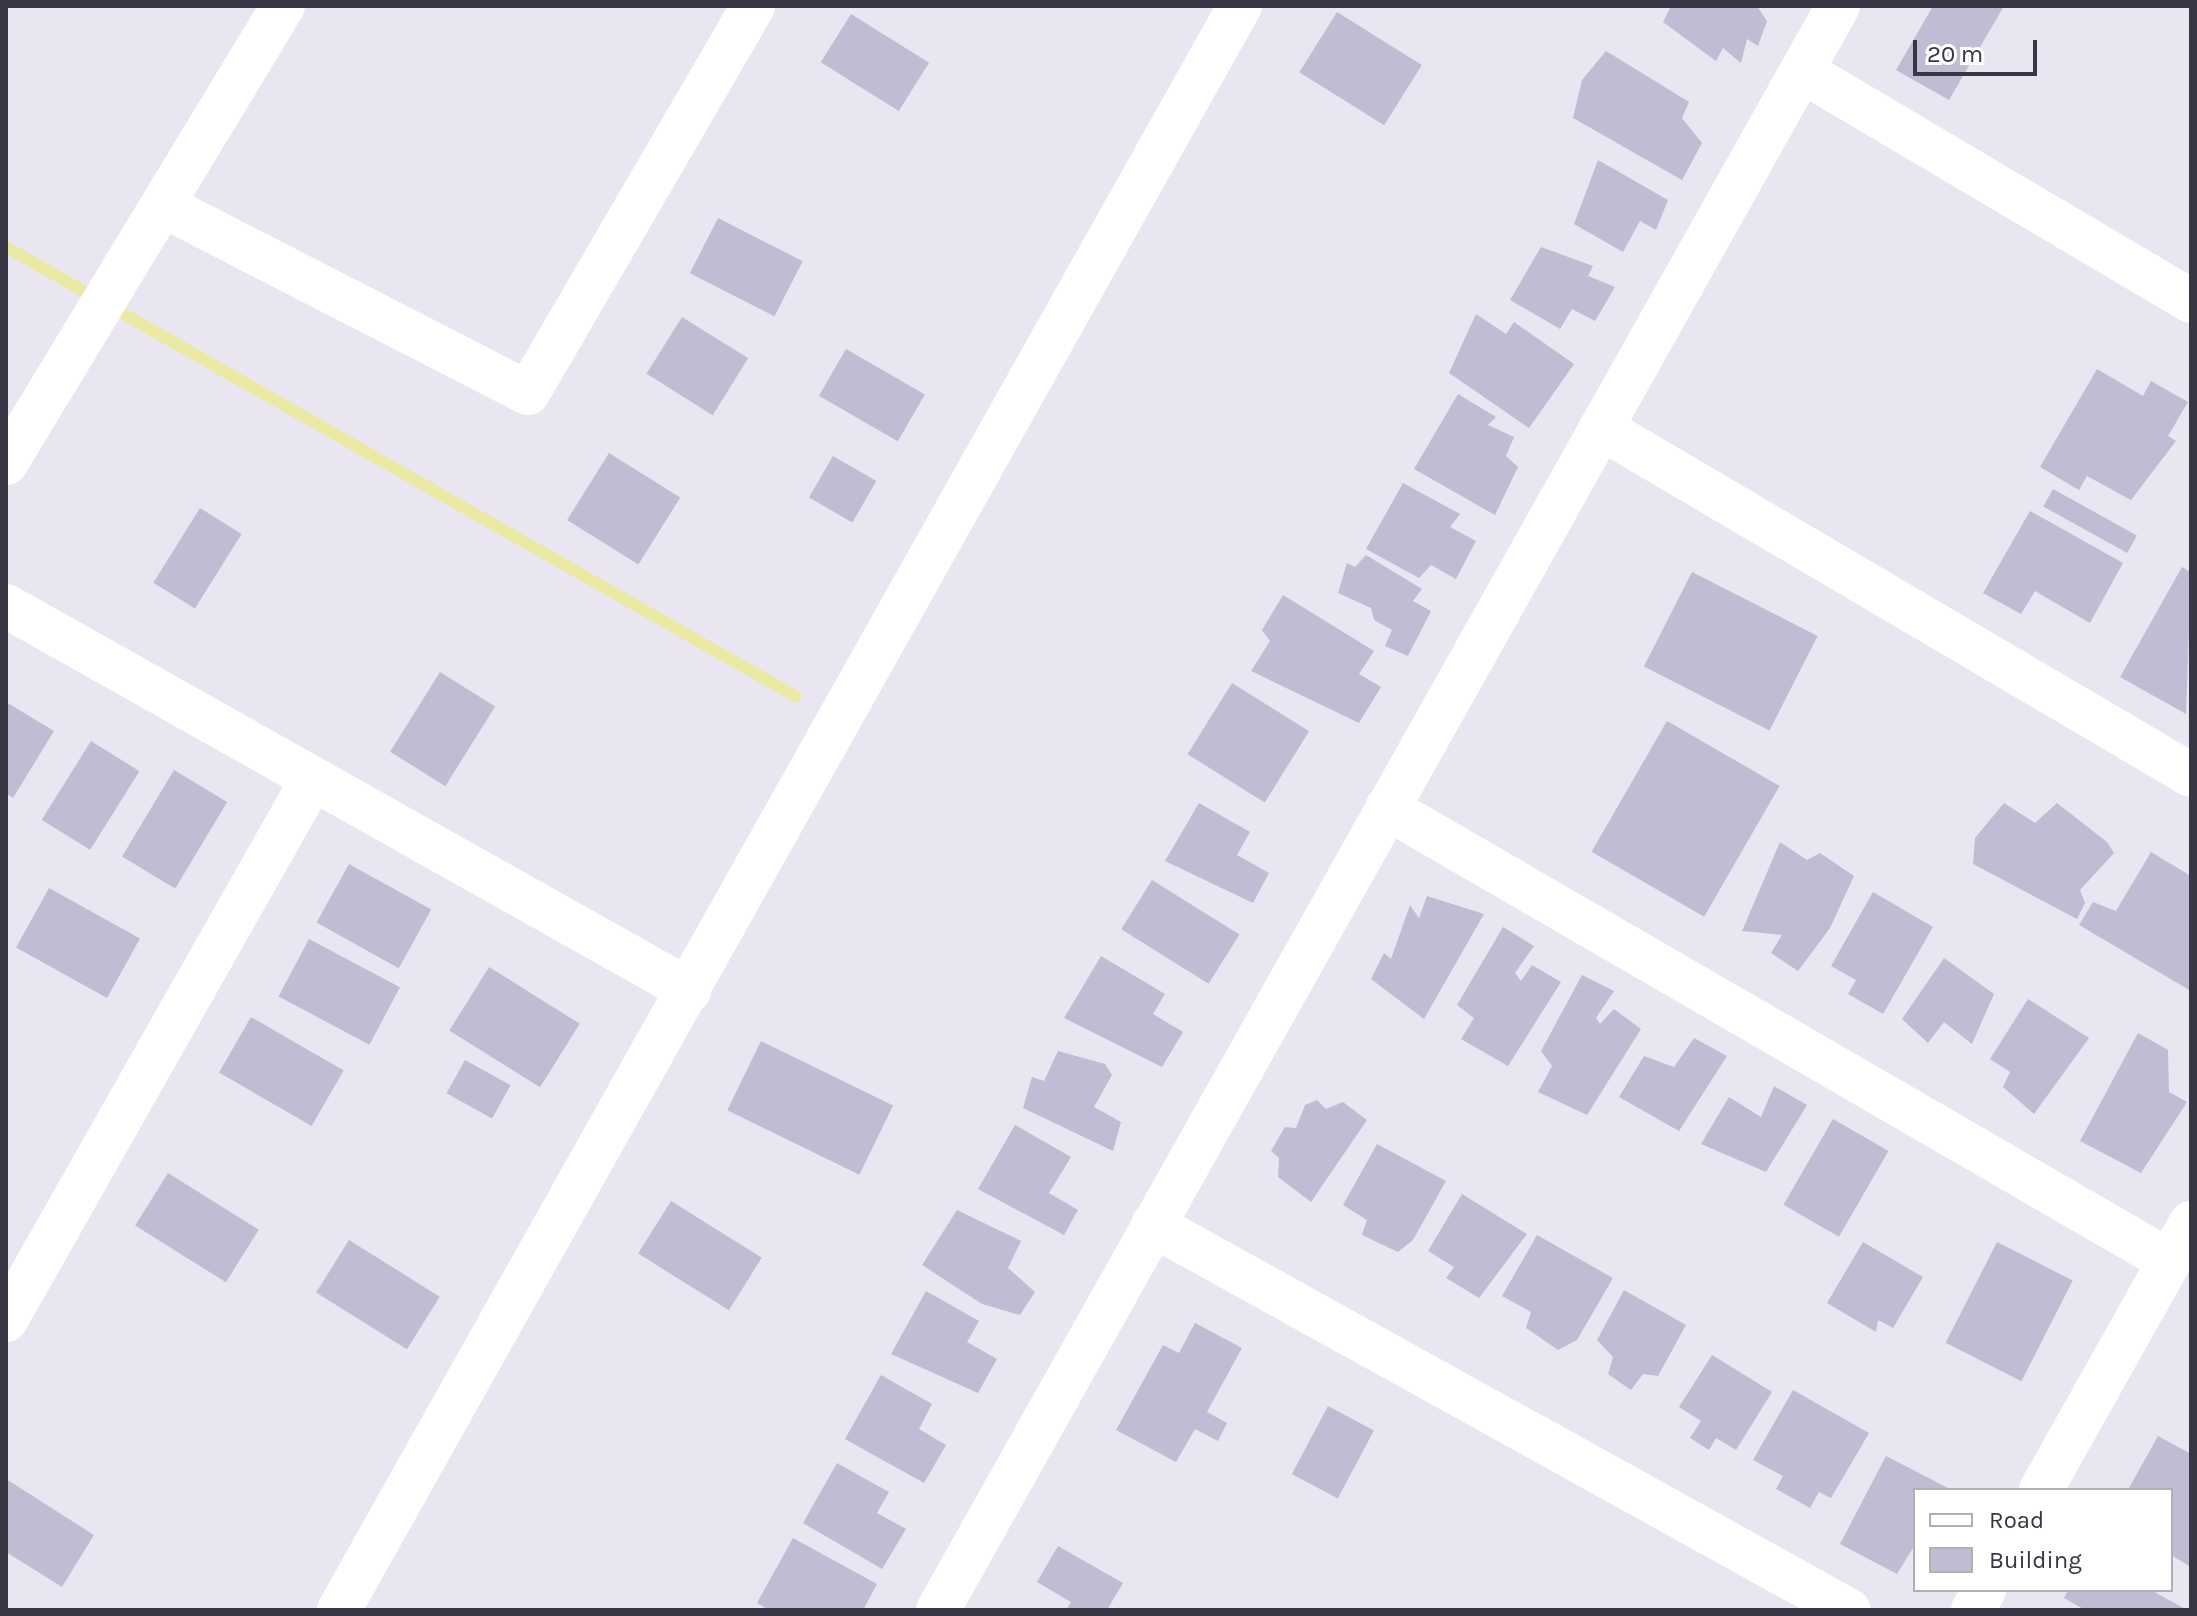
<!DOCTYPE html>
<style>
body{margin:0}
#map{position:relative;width:2197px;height:1616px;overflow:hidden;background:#e9e6f2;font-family:Karla,sans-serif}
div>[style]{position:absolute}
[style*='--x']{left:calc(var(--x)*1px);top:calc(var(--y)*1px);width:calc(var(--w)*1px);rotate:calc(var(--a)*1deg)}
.stream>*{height:12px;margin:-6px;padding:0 6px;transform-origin:6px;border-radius:6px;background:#ece9a5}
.building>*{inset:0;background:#bfbcd3;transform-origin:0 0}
.street>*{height:44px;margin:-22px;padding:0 22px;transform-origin:22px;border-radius:22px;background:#fff}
span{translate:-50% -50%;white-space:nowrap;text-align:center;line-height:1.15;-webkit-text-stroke:6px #fff;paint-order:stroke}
.frame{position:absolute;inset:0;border:8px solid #383644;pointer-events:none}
.legend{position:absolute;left:1913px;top:1488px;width:260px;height:104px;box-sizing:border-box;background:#fff;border:2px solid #afafb4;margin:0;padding:10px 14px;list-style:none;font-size:24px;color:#383644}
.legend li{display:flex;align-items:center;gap:16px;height:40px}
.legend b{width:40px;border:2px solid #afafb4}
.scale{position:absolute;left:1913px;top:40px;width:124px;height:36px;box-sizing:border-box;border:4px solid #383644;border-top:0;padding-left:10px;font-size:24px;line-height:28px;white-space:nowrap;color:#383644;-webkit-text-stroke:6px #fff;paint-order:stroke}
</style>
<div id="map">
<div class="stream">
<div style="--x:6;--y:247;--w:908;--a:29.64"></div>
</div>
<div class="building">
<div style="clip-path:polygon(1671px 6px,1757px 6px,1767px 21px,1758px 46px,1747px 39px,1741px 63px,1723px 48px,1716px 61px,1663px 22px)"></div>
<div style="clip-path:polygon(1933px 6px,2004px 6px,1949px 100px,1896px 70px)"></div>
<div style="left:1337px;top:12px;width:100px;height:71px;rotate:32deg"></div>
<div style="left:851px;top:14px;width:92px;height:57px;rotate:32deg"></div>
<div style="clip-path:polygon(1606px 51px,1689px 102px,1682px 118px,1702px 143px,1682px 180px,1573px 118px,1582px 80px)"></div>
<div style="clip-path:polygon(1598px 160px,1668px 200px,1656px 230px,1640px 221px,1623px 252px,1574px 224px)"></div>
<div style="left:718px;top:218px;width:95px;height:62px;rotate:27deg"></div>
<div style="clip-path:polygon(1541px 247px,1593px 266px,1588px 276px,1615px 287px,1595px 321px,1572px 309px,1560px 329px,1510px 300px)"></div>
<div style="clip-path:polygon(1476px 314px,1506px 334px,1514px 322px,1574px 364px,1529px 428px,1449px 373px)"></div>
<div style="left:682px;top:317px;width:78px;height:67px;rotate:32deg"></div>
<div style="left:846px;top:349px;width:91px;height:54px;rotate:30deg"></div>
<div style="clip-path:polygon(2097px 369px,2143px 396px,2151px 381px,2188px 402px,2168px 436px,2176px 441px,2131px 500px,2087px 476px,2079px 490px,2040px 467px)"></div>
<div style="clip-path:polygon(1458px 394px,1496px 417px,1488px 425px,1514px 437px,1506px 456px,1518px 467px,1495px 515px,1414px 469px)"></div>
<div style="left:609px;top:453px;width:84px;height:79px;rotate:32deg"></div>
<div style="left:833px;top:456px;width:50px;height:48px;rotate:30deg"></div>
<div style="clip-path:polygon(1403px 483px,1460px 514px,1450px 527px,1476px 541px,1456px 579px,1431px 565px,1419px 578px,1366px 549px)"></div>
<div style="left:2053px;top:489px;width:96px;height:20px;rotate:29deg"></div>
<div style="left:200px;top:508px;width:49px;height:88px;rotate:32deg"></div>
<div style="clip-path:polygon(2030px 511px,2123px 563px,2090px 623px,2035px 591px,2021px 614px,1983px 593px)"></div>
<div style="clip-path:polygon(1366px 555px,1422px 589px,1413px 601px,1431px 611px,1408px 656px,1385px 646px,1392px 630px,1374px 620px,1371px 608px,1338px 593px,1347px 563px,1355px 567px)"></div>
<div style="clip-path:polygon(2182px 567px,2191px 572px,2186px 714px,2120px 677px)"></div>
<div style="left:1692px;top:572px;width:141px;height:106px;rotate:27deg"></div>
<div style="clip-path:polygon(1283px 595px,1374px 651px,1359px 674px,1381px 687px,1359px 723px,1251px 671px,1270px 641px,1262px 630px)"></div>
<div style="left:440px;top:672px;width:65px;height:94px;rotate:32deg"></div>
<div style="left:1232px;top:683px;width:91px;height:84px;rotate:32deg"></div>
<div style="clip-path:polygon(6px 702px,54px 731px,13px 798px,6px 793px)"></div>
<div style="left:1667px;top:721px;width:130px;height:151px;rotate:30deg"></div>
<div style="left:91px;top:741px;width:57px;height:93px;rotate:32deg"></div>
<div style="left:174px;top:770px;width:62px;height:101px;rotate:31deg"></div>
<div style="clip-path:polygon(1199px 803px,1250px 832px,1237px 855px,1269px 873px,1253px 903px,1165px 861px)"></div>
<div style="clip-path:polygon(2004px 803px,2035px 823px,2057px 803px,2107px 842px,2114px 853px,2080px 890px,2085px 903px,2077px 919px,1973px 864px,1975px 838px)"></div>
<div style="clip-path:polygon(1780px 842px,1807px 860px,1820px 853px,1854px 876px,1830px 928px,1798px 971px,1771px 953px,1782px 935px,1742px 931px)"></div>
<div style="clip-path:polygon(2151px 852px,2191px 876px,2191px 991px,2079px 925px,2093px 902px,2116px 911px)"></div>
<div style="left:349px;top:864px;width:94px;height:67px;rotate:29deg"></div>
<div style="left:1152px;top:880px;width:103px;height:58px;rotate:32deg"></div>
<div style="left:49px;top:888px;width:104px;height:68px;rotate:29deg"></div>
<div style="clip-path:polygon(1873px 892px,1933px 927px,1883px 1014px,1848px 994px,1856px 980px,1831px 966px)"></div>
<div style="clip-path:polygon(1427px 896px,1484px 914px,1424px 1019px,1371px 979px,1384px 953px,1391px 959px,1410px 905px,1419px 918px)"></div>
<div style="clip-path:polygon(1503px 927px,1534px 946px,1515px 973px,1521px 981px,1532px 965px,1561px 982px,1508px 1066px,1461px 1039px,1474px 1018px,1457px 1005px)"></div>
<div style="left:309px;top:939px;width:103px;height:65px;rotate:28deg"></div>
<div style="clip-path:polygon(1101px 956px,1165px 994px,1153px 1014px,1183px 1032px,1162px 1067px,1064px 1018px)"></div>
<div style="clip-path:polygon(1944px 958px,1994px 994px,1972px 1044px,1944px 1022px,1928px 1043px,1902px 1019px)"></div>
<div style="left:489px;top:967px;width:107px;height:75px;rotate:32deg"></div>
<div style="clip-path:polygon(1582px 975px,1614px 991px,1596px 1018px,1600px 1024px,1614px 1009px,1641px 1029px,1587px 1115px,1538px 1092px,1552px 1066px,1541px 1051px)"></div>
<div style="clip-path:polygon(2028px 999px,2089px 1038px,2034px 1114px,2003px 1087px,2010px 1072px,1990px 1059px)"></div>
<div style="left:251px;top:1017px;width:107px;height:64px;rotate:30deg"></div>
<div style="clip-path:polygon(2138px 1033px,2168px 1050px,2169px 1092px,2187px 1102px,2141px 1173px,2080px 1141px)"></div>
<div style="clip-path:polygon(1694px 1038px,1727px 1056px,1679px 1131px,1619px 1097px,1644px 1056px,1674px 1067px)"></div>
<div style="left:761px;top:1041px;width:147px;height:77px;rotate:26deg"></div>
<div style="clip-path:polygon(1058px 1051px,1105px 1064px,1112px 1075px,1094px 1107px,1121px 1122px,1113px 1151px,1023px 1108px,1032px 1077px,1044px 1081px)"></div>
<div style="left:465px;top:1060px;width:52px;height:38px;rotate:29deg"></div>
<div style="clip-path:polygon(1774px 1086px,1807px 1105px,1766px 1172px,1701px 1144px,1729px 1097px,1761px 1117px)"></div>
<div style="clip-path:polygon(1317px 1100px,1326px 1109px,1343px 1102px,1367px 1120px,1311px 1202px,1278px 1177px,1279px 1158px,1271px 1151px,1285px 1127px,1296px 1128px,1305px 1105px)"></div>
<div style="left:1833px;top:1119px;width:64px;height:99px;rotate:30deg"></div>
<div style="clip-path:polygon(1015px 1125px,1071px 1157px,1049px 1193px,1078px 1210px,1064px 1235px,978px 1189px)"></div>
<div style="clip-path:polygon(1377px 1144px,1446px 1181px,1413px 1240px,1398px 1252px,1362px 1235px,1367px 1220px,1343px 1205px)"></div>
<div style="left:168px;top:1173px;width:107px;height:62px;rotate:32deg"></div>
<div style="clip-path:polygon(1462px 1194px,1527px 1234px,1479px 1298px,1446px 1278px,1454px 1267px,1428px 1251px)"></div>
<div style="left:671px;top:1201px;width:107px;height:62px;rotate:32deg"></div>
<div style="clip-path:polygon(957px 1210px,1021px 1241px,1008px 1268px,1035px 1292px,1020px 1315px,982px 1304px,922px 1265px)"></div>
<div style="clip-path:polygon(1537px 1235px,1613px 1278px,1577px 1340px,1558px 1350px,1526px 1328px,1531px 1312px,1502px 1296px)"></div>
<div style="left:349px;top:1240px;width:107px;height:62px;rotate:32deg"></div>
<div style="clip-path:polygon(1863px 1242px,1923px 1277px,1893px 1328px,1878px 1320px,1876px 1332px,1827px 1303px)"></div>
<div style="left:1997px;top:1242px;width:85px;height:113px;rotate:27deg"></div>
<div style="clip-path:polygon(1624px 1290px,1686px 1325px,1658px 1376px,1643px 1374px,1631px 1390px,1608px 1374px,1613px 1357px,1597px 1340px)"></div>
<div style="clip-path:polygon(926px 1291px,979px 1321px,967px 1342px,997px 1359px,978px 1393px,891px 1354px)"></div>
<div style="clip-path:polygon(1195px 1323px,1242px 1348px,1207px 1412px,1227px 1423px,1218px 1441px,1195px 1429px,1176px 1462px,1116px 1430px,1163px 1345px,1179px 1353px)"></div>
<div style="clip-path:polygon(1712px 1355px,1772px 1392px,1736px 1450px,1716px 1438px,1709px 1450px,1690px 1438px,1701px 1421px,1679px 1407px)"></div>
<div style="clip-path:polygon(881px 1375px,932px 1404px,919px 1429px,946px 1445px,924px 1483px,845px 1439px)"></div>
<div style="clip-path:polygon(1793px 1390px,1869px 1433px,1831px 1498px,1819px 1492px,1810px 1508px,1776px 1489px,1783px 1476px,1753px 1460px)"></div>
<div style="left:1328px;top:1406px;width:52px;height:77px;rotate:28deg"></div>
<div style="clip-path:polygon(2158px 1436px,2191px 1454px,2191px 1567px,2171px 1555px,2171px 1490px,2129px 1488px)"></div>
<div style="clip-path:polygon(1886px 1456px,1952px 1490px,1915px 1490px,1915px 1545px,1897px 1574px,1840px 1544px)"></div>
<div style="clip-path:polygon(837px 1463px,889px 1492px,877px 1513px,906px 1529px,882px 1569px,803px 1523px)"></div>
<div style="clip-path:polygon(6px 1479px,94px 1535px,62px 1587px,6px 1552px)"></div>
<div style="clip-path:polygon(793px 1538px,877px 1584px,863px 1610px,769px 1610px,757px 1603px)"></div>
<div style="clip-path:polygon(1058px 1546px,1123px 1583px,1107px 1610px,1066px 1610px,1071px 1602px,1037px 1582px)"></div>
<div style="clip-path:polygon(2068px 1590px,2151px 1590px,2187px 1610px,2085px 1610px,2064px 1598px)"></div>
</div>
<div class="street">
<div style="--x:1802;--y:71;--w:452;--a:30.6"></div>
<div style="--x:164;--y:206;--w:409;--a:27.2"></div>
<div style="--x:528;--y:393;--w:448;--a:-59.8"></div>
<div style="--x:1601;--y:428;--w:684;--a:30.46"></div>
<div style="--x:6;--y:463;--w:534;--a:-58.78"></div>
<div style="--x:6;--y:606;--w:784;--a:29.35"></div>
<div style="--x:1387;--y:808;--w:904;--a:30.08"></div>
<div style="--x:1153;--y:1225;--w:795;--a:28.98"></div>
<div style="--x:6;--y:1320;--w:621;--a:-60.46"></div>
<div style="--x:2041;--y:1490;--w:306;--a:-60.7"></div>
<div style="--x:339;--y:1610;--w:1840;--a:-60.68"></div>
<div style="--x:938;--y:1610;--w:1839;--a:-60.7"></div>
<div style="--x:1973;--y:1610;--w:23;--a:-61"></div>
</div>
<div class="frame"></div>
<ul class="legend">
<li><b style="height:10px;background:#fff"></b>Road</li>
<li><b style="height:22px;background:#bfbcd3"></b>Building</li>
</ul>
<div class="scale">20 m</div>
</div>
